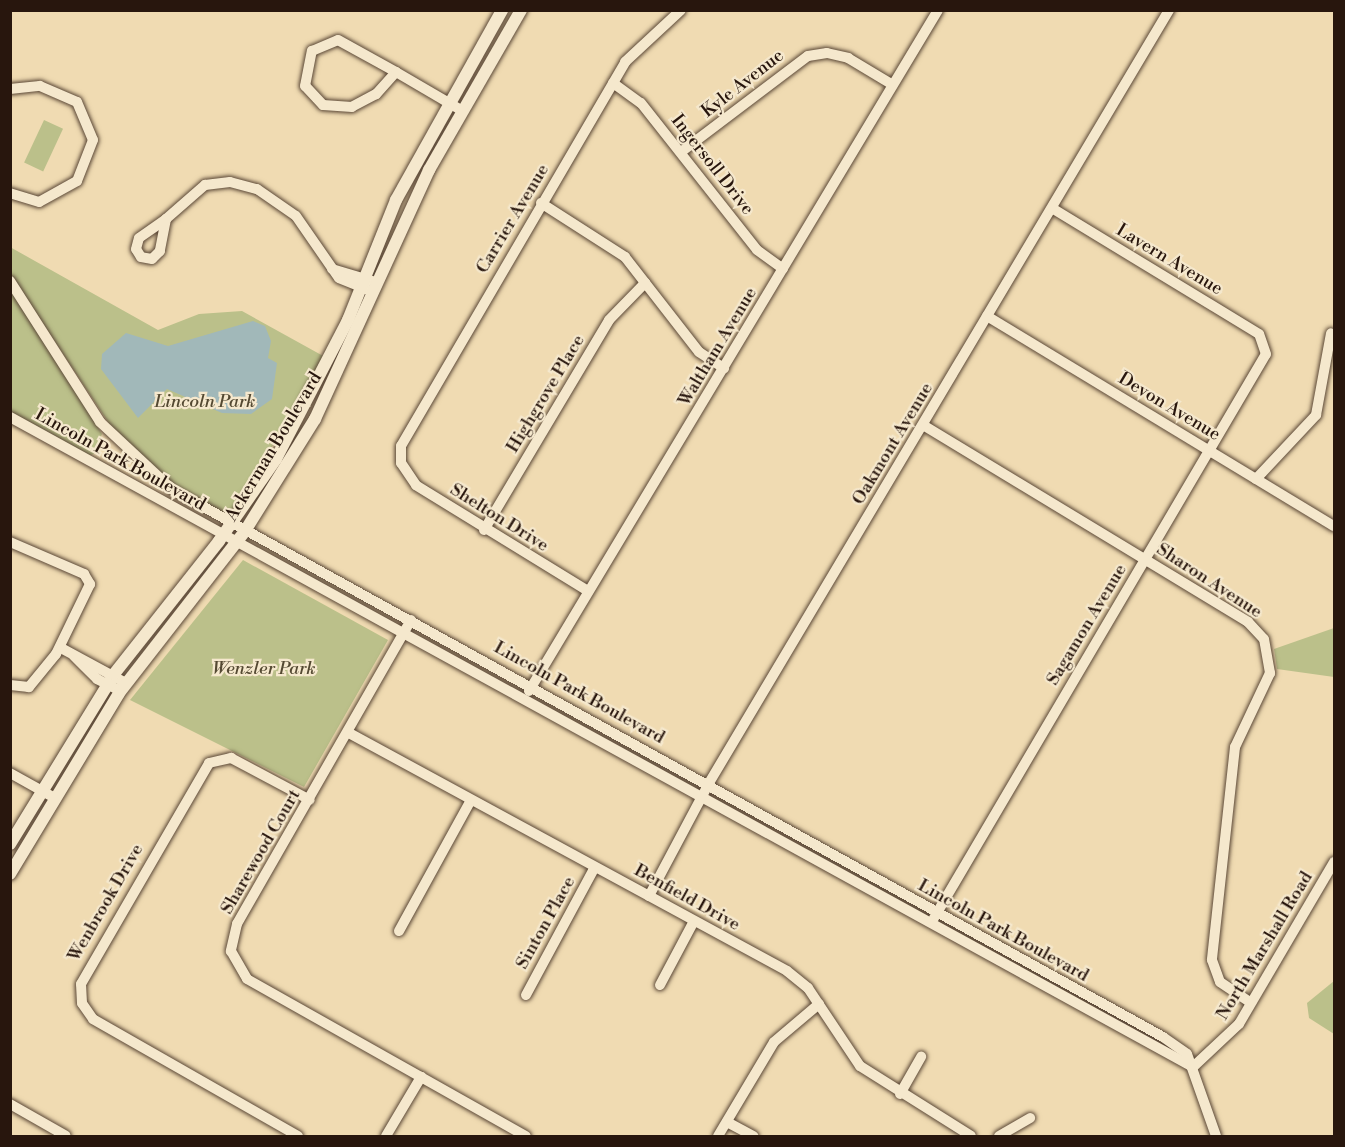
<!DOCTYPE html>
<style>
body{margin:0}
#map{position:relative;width:1345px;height:1147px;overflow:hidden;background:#f0dbb2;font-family:"Libre Bodoni",serif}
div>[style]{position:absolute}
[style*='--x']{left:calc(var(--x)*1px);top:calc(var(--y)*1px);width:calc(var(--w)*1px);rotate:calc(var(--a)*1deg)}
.green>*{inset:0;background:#bbc08a;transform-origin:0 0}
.water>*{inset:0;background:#a1b8b9}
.roads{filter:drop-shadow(0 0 2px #5a4736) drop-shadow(0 0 2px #5a4736)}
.minor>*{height:10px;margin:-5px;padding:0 5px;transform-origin:5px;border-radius:5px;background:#f5e8cd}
.tertiary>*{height:12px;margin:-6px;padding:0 6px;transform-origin:6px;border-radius:6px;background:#f5e8cd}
span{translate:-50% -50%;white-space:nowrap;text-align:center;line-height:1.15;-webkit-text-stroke:4.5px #f5e8cd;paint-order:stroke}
.street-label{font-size:18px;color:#28160d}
.park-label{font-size:18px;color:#544932;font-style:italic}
.frame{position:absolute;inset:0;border:12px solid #28160d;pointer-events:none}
</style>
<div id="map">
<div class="green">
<div style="left:44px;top:120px;width:21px;height:47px;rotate:25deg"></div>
<div style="clip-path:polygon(10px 247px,158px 330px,199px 314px,242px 311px,325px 357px,235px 509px,223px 513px,175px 487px,116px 434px,11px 275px)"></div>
<div style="clip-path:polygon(10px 288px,102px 434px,94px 454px,87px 456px,11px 413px)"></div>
<div style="clip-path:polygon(243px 560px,388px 640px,304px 787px,130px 700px)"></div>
<div style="clip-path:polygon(1334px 628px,1334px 677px,1277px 669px,1274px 649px)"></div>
<div style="clip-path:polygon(1334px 981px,1334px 1034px,1309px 1018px,1307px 1003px)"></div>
</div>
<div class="water">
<div style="clip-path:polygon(253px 321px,265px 326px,271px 341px,268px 358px,277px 363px,272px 399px,251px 414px,222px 413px,167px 389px,138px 418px,101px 369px,102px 354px,126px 333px,168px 346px)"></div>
</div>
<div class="roads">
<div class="minor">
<div style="--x:338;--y:40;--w:66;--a:28.9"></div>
<div style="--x:396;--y:72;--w:30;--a:132"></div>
<div style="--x:376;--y:94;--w:27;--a:152"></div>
<div style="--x:352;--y:107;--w:29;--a:-176"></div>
<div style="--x:323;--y:105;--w:26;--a:-133"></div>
<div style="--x:305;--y:86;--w:36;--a:-79"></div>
<div style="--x:312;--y:51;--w:28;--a:-23"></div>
<div style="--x:396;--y:72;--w:75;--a:30.3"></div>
<div style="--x:613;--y:83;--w:34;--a:36"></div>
<div style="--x:641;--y:103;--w:187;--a:51.7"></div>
<div style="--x:757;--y:250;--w:32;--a:36"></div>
<div style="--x:10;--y:89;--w:30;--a:-6"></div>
<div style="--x:40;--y:86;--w:40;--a:23.4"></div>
<div style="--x:77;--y:102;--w:41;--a:67.2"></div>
<div style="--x:93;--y:140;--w:44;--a:111.3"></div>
<div style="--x:77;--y:181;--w:43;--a:151.1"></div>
<div style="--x:39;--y:202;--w:30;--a:-163"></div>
<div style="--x:681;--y:152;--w:159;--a:-37.1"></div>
<div style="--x:808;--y:56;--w:19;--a:-9"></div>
<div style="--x:827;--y:53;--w:22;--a:13"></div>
<div style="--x:848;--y:58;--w:52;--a:31"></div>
<div style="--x:541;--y:203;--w:100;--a:32.7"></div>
<div style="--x:625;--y:257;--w:120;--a:52.1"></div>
<div style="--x:699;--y:352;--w:30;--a:33"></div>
<div style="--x:166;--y:219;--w:52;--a:-41.1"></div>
<div style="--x:205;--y:185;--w:25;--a:-7"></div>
<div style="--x:230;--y:182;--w:28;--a:15"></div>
<div style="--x:257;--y:189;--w:47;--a:34.7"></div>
<div style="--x:296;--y:216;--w:75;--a:55.3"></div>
<div style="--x:339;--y:278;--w:31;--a:22"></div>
<div style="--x:166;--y:219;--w:33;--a:101"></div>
<div style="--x:160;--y:251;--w:11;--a:135"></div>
<div style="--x:152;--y:259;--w:11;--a:-170"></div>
<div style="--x:141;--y:257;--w:9;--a:-122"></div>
<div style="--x:136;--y:249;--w:11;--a:-75"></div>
<div style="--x:139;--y:238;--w:33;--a:-35"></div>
<div style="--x:332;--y:269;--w:42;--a:16.7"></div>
<div style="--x:10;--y:281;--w:167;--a:57.4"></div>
<div style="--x:100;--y:422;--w:100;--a:43"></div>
<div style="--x:173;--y:490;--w:1131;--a:28.92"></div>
<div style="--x:1163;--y:1037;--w:29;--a:35"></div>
<div style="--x:1187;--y:1054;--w:87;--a:70.5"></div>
<div style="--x:987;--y:316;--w:406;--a:31.2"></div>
<div style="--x:10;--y:417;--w:1350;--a:28.79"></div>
<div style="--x:923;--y:425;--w:380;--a:31.2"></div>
<div style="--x:1248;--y:622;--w:23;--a:47"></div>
<div style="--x:1264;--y:639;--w:35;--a:80"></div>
<div style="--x:1270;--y:673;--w:82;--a:115.3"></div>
<div style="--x:1235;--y:747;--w:214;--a:96.2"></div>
<div style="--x:1212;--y:960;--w:23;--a:70"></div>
<div style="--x:1220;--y:982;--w:37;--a:34"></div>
<div style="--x:1256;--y:479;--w:88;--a:-46.8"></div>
<div style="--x:1316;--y:415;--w:83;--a:-79.6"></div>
<div style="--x:484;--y:530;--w:244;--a:-59.2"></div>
<div style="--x:609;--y:320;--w:52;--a:-45.8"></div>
<div style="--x:10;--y:542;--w:81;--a:23.4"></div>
<div style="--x:84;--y:574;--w:12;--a:59"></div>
<div style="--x:90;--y:584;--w:78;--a:115.9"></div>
<div style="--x:56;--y:654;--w:43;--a:129.3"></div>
<div style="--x:29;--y:687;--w:19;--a:-174"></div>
<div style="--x:588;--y:591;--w:202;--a:-148.4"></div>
<div style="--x:416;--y:485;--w:27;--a:-124"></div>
<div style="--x:401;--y:463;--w:17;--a:-90"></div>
<div style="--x:401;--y:446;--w:445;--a:-59.7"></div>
<div style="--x:625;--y:62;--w:76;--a:-42.9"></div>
<div style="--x:411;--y:620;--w:350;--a:119.8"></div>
<div style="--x:237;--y:924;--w:28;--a:103"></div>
<div style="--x:231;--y:951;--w:32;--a:60"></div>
<div style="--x:247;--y:979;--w:320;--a:29.4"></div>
<div style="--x:61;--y:648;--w:74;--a:28.3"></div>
<div style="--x:74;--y:656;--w:33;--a:45"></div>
<div style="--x:97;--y:679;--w:27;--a:27"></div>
<div style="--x:529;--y:691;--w:794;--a:-59.01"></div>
<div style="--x:349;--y:733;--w:498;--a:28.5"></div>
<div style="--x:787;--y:971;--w:27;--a:39"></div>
<div style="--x:808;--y:988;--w:94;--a:56.3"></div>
<div style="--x:860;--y:1066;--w:131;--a:32.2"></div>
<div style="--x:10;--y:773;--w:51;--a:29.1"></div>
<div style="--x:649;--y:896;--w:128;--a:-62"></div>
<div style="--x:709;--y:783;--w:900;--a:-59.24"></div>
<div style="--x:934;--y:918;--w:654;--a:-59.52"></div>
<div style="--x:1266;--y:354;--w:21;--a:-109"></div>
<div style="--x:1259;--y:334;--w:242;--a:-148.7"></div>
<div style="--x:399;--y:931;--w:149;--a:-61.2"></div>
<div style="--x:660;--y:985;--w:72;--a:-62"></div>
<div style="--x:526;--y:995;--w:145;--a:-61.7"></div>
<div style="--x:1193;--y:1067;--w:63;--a:-43.1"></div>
<div style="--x:1239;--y:1024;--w:188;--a:-59.6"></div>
<div style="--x:900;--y:1094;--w:43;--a:-60.4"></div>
<div style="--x:10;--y:1104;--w:64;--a:29.7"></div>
<div style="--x:727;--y:1122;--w:30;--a:28"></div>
<div style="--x:298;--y:1136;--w:236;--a:-150.3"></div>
<div style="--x:93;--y:1019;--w:19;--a:-125"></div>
<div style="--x:82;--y:1003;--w:19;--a:-93"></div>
<div style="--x:81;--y:984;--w:255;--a:-59.9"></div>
<div style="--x:209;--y:763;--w:23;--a:-13"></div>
<div style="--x:231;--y:758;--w:89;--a:28"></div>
<div style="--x:386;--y:1136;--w:69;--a:-59.3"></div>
<div style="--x:718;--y:1136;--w:109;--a:-59.2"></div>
<div style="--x:774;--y:1042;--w:59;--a:-40.2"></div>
<div style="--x:999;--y:1136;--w:36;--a:-30"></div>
</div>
<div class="tertiary">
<div style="--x:10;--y:844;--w:199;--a:-58.5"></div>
<div style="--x:114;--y:674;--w:169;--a:-51.7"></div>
<div style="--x:219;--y:541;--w:100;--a:-55.2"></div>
<div style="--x:276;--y:459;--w:157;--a:-62.6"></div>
<div style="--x:348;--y:320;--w:129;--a:-68.2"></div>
<div style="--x:396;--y:200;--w:218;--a:-60.8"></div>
<div style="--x:10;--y:874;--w:211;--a:-58.9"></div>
<div style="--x:119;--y:693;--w:205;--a:-52.1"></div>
<div style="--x:245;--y:531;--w:132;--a:-58"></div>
<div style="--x:315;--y:419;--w:274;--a:-65.4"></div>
<div style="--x:429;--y:170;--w:185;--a:-60.1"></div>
</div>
</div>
<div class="street-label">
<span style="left:743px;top:84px;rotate:-38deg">Kyle Avenue</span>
<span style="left:712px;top:165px;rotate:52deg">Ingersoll Drive</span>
<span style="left:513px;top:219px;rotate:-59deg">Carrier Avenue</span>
<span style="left:1169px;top:260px;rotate:31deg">Lavern Avenue</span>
<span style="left:718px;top:347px;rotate:-59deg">Waltham Avenue</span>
<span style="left:546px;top:394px;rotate:-59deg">Highgrove Place</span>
<span style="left:1169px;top:407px;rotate:31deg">Devon Avenue</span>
<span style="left:893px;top:444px;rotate:-59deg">Oakmont Avenue</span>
<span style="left:274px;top:447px;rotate:-59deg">Ackerman Boulevard</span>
<span style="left:120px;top:460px;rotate:29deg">Lincoln Park Boulevard</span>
<span style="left:499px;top:518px;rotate:32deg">Shelton Drive</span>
<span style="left:1209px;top:581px;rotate:33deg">Sharon Avenue</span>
<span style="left:1087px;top:625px;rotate:-59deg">Sagamon Avenue</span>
<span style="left:579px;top:693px;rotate:29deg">Lincoln Park Boulevard</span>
<span style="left:261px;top:852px;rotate:-60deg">Sharewood Court</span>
<span style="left:687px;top:898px;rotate:29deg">Benfield Drive</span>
<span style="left:106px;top:903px;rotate:-60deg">Wenbrook Drive</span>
<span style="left:546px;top:923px;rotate:-61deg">Sinton Place</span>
<span style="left:1003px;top:931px;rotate:29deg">Lincoln Park Boulevard</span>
<span style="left:1265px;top:946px;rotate:-59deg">North Marshall Road</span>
</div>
<div class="park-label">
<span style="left:205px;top:402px">Lincoln Park</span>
<span style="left:264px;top:669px">Wenzler Park</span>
</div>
<div class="frame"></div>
</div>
